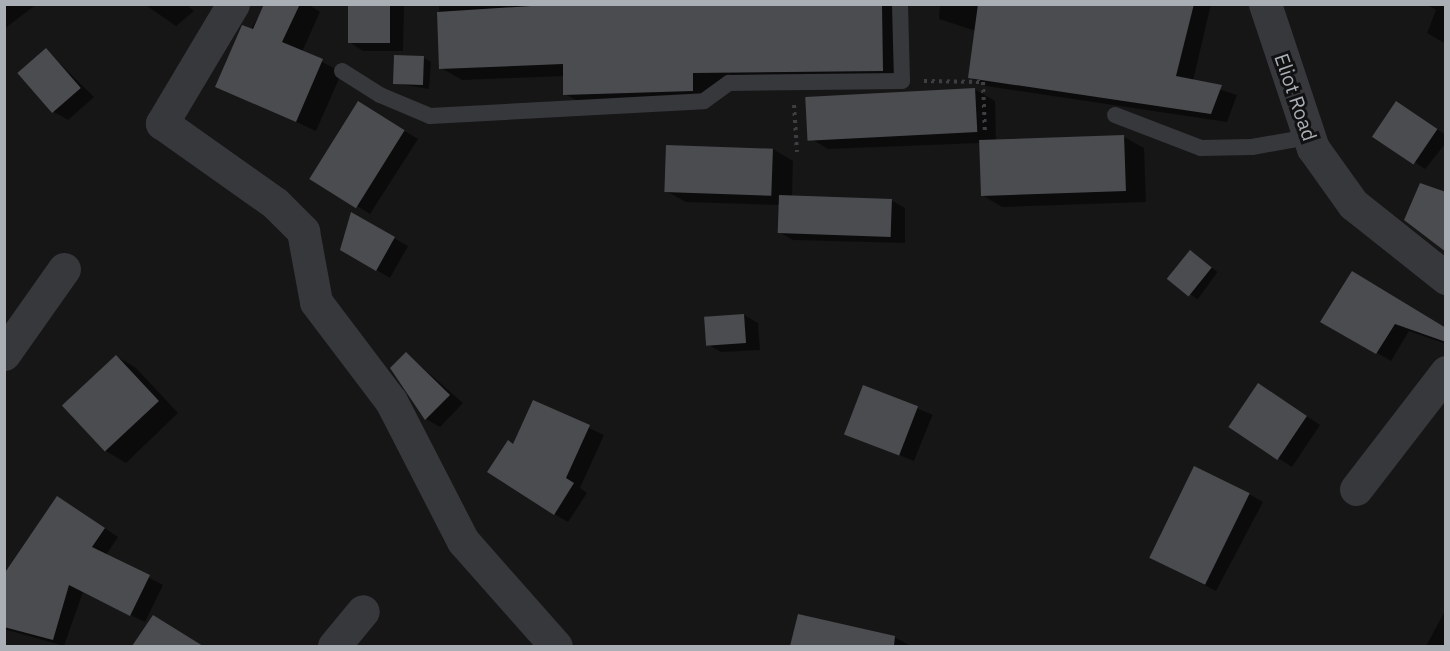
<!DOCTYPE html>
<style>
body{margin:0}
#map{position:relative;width:1450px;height:651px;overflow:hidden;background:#161617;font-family:"IBM Plex Sans",sans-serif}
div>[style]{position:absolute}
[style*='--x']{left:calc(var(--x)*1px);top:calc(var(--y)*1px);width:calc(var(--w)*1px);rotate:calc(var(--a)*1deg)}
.shadow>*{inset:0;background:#0007;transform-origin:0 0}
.building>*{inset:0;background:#4a4c4f;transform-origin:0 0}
.path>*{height:4px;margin-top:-2px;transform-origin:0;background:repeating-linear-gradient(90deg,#3d3f42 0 3px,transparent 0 7.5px)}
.service>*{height:16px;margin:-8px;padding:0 8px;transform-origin:8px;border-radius:8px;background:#37383c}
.minor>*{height:33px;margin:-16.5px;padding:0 16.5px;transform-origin:16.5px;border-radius:16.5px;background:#37383c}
.tertiary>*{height:33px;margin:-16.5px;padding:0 16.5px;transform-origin:16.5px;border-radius:16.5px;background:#37383c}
span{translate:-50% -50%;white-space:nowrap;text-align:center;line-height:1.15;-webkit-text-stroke:6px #111112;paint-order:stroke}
.street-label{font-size:20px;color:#a9afb5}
.frame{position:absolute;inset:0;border:6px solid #a9afb5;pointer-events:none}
</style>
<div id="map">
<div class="shadow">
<div style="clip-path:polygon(4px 4px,37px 4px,4px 29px)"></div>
<div style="clip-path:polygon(144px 4px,186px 4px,194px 11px,176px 26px)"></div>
<div style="clip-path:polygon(266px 4px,308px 4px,320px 12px,302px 52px,342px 72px,316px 131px,217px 86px)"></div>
<div style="clip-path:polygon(350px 4px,404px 4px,403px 51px,363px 51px,349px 42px)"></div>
<div style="clip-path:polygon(439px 4px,896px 4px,904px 82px,713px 85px,714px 103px,586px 106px,565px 94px,564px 76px,462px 80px,441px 68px)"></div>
<div style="clip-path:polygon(940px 4px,1211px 4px,1193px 81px,1237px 95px,1227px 122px,986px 86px,970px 77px,976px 31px,939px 19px)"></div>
<div style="clip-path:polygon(1426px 4px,1446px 4px,1446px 44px,1427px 33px,1436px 10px)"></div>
<div style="clip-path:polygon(46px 50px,94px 97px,68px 120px,54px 112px)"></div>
<div style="clip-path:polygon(424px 58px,431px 62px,429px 89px,394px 83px)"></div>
<div style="clip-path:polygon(974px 89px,995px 101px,996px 141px,1124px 137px,1144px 148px,1146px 202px,1002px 207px,982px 195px,980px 143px,828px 149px,808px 137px)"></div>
<div style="clip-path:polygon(372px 111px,418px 139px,370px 214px,311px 178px)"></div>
<div style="clip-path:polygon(1410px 111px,1446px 135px,1446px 143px,1425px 169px,1373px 135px)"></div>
<div style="clip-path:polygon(773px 149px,793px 161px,792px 197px,891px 200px,905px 208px,905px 243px,793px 240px,779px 232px,780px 205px,686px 202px,666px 191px)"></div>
<div style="clip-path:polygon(352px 214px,408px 246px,390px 278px,341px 249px)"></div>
<div style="left:1190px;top:252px;width:34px;height:34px;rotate:36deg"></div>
<div style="clip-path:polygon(1353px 273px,1446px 329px,1446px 344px,1409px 331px,1391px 361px,1322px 321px)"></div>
<div style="clip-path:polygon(744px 315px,758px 323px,760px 350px,721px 352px,707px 344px,706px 317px)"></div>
<div style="clip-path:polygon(406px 353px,463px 403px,440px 427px,426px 419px,392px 368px)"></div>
<div style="clip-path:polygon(116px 356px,136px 368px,178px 413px,126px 463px,106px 451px,64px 406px)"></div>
<div style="left:864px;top:387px;width:74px;height:50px;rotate:22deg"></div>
<div style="clip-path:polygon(1272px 393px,1320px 425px,1292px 467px,1230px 427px)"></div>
<div style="clip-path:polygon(534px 402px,604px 435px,580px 488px,587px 493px,568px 522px,554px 514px,514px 446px)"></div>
<div style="clip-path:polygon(1249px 494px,1263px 502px,1216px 591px,1163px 564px)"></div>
<div style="clip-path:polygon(72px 506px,118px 537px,106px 555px,163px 585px,145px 622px,83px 592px,64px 646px,4px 629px,4px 576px)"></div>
<div style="clip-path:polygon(1446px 609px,1446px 646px,1426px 646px)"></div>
<div style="clip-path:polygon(799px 616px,896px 638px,911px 646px,792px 646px)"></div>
<div style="clip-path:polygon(153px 617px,167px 625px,202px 646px,132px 646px)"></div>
</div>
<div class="building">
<div style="clip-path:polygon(264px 4px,300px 4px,282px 42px,323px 59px,296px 122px,215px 87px,242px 25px,253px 29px)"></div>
<div style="left:348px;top:4px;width:42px;height:39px"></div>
<div style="clip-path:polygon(562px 4px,882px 4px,883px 71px,693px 73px,693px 91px,563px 95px,563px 64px,439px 69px,437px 12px)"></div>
<div style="clip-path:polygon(978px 4px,1194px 4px,1176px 76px,1222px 85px,1211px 114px,968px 78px)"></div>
<div style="left:46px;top:48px;width:53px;height:38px;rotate:49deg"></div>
<div style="left:394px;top:55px;width:30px;height:29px;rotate:2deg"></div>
<div style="left:975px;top:88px;width:44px;height:170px;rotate:87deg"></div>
<div style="left:358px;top:101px;width:55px;height:92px;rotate:32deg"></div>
<div style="left:1396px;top:101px;width:50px;height:43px;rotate:34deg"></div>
<div style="left:1124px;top:135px;width:56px;height:145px;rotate:88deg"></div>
<div style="left:666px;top:145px;width:107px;height:47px;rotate:2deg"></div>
<div style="clip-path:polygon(1420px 183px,1446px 192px,1446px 252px,1404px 220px)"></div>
<div style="left:779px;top:195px;width:113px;height:38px;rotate:2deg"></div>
<div style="clip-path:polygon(351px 212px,395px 237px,376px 271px,340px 250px)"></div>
<div style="left:1190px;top:250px;width:28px;height:37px;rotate:39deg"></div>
<div style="clip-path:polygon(1352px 271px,1446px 328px,1446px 342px,1395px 324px,1376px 354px,1320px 322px)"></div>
<div style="left:744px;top:314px;width:29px;height:40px;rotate:86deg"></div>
<div style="clip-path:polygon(406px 352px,450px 395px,425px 420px,390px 368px)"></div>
<div style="left:116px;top:355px;width:63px;height:74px;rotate:47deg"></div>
<div style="left:1258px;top:383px;width:59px;height:53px;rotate:34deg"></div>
<div style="left:863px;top:385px;width:59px;height:53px;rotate:21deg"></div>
<div style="clip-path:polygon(533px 400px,590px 425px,566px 478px,574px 483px,554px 515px,487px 472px,508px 440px,513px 444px)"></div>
<div style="left:1194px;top:466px;width:62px;height:102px;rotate:26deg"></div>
<div style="clip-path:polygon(57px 496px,105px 528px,92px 547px,150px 575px,130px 616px,69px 585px,53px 640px,4px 627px,4px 574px)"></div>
<div style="clip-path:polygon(798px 614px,895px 636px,894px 646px,790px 646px)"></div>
<div style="clip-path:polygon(153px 615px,203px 646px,132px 646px)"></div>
</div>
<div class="path">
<div style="--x:924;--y:81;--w:59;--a:1"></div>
<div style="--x:983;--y:82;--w:52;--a:87.8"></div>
<div style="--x:794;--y:105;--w:47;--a:86.3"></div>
</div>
<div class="service">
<div style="--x:342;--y:71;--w:45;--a:32.3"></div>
<div style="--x:380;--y:95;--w:54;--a:22.8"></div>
<div style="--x:430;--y:116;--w:274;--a:-3.1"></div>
<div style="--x:704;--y:101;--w:31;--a:-36"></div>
<div style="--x:729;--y:83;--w:173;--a:-0.7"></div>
<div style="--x:902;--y:81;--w:77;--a:-91.5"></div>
<div style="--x:1115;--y:115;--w:92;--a:21"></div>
<div style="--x:1201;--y:148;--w:51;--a:-1.1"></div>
<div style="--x:1252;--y:147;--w:58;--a:-10"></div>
</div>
<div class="minor">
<div style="--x:233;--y:4;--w:139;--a:120.8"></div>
<div style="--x:162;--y:123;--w:138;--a:35.3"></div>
<div style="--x:275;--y:203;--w:40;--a:45"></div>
<div style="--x:303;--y:231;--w:72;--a:79.6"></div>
<div style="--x:316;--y:302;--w:124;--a:52.9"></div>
<div style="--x:391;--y:401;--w:157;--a:62.8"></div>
<div style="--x:463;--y:541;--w:140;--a:48.5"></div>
<div style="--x:4;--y:354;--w:104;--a:-54.8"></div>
<div style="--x:1356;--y:489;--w:148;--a:-52.4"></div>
<div style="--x:334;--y:646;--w:45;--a:-50.4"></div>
</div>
<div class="tertiary">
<div style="--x:1265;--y:4;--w:152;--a:71.6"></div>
<div style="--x:1313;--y:148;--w:69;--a:54.5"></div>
<div style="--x:1353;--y:204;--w:119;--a:38.5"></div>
</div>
<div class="street-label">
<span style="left:1296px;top:97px;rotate:71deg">Eliot Road</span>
</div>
<div class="frame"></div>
</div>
